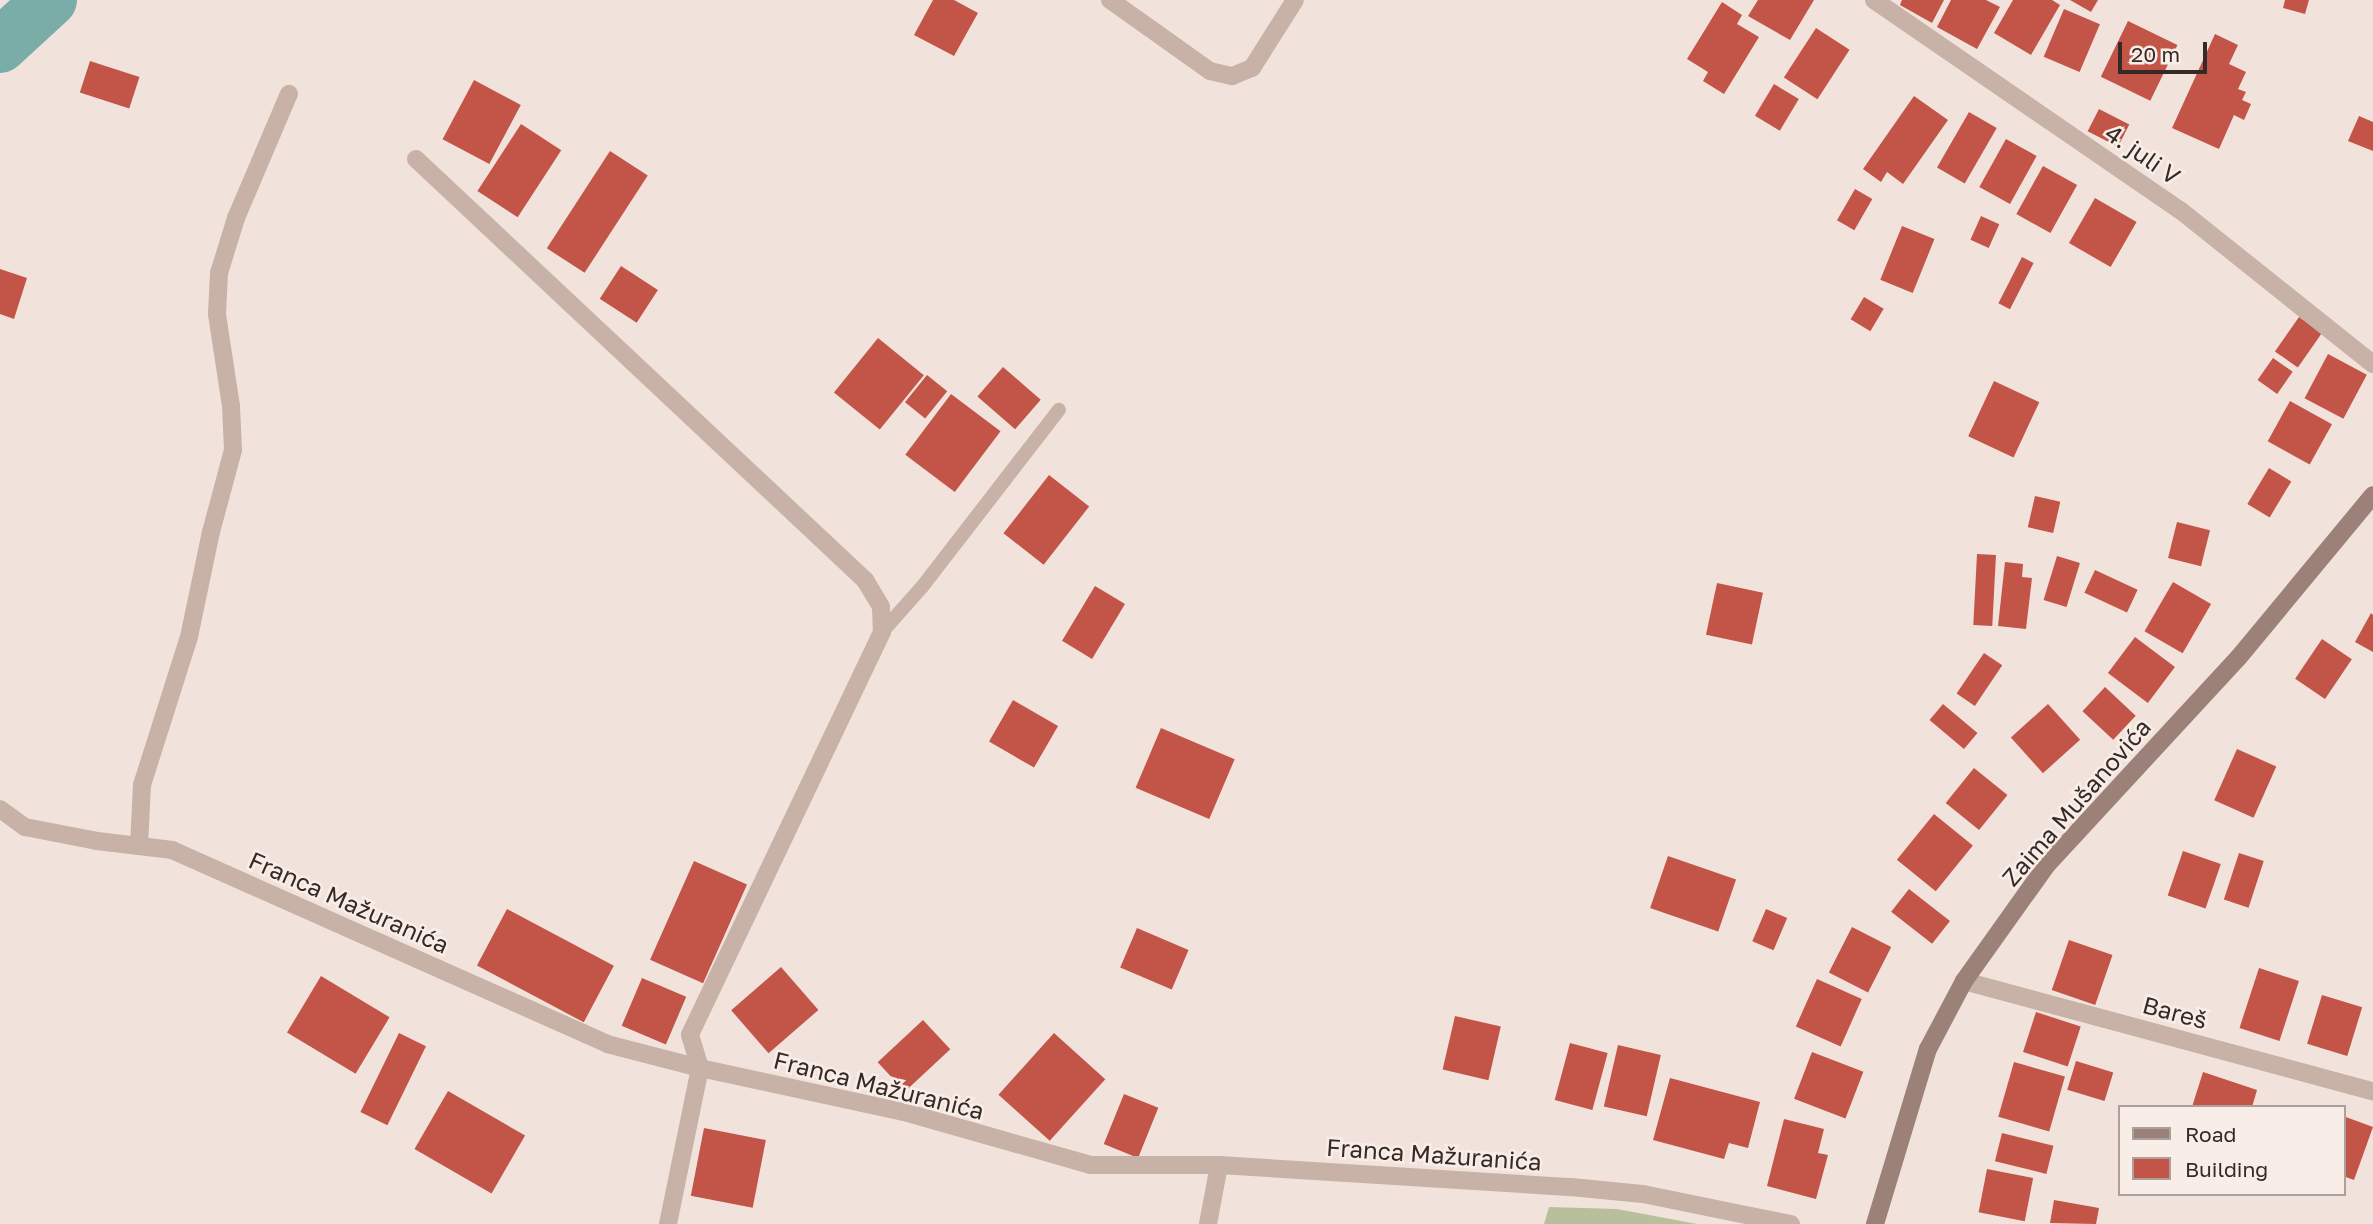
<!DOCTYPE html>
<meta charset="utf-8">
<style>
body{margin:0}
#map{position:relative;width:2373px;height:1224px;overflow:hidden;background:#f1e3db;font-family:"Golos Text",sans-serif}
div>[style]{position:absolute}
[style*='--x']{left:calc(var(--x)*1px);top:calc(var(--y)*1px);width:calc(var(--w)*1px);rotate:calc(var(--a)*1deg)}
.green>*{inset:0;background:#b8bf9b}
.river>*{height:54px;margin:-27px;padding:0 27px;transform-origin:27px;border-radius:27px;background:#7bada8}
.building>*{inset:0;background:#c25448;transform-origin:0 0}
.lane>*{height:14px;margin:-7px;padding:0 7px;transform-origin:7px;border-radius:7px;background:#c8b2a7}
.street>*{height:18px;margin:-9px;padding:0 9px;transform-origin:9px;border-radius:9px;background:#c8b2a7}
.secondary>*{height:18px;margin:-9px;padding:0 9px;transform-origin:9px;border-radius:9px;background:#9c8179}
span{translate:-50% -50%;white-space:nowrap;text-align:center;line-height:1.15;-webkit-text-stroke:5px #f9eee7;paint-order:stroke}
.street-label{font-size:24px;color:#352a28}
.legend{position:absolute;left:2118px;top:1105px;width:228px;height:91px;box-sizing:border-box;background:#f9eee7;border:2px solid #aba09b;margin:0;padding:9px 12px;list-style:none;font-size:21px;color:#352a28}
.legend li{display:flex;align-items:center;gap:14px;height:35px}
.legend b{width:35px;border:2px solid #aba09b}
.scale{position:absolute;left:2118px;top:42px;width:89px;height:32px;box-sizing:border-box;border:4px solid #352a28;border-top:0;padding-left:9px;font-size:21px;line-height:24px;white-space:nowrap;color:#352a28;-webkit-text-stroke:5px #f9eee7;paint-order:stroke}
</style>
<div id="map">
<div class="green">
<div style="clip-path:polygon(1549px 1207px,1617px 1209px,1697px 1224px,1544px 1224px)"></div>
</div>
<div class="river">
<div style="--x:0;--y:46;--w:68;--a:-42.6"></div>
</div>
<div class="building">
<div style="clip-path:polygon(933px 0,954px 0,978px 13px,954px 56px,914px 35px)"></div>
<div style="clip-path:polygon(1758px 0,1814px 0,1790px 40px,1748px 16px)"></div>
<div style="clip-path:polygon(1902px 0,1944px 0,1932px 23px,1900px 5px)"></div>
<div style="clip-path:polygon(1951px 0,1986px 0,2000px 7px,1977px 49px,1937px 27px)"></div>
<div style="clip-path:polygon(2013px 0,2052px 0,2060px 5px,2031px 55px,1994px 33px)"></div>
<div style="clip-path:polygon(2070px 0,2098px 0,2091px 12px)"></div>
<div style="clip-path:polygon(2285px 0,2309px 0,2305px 14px,2283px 8px)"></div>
<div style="clip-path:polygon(1722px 2px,1742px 15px,1737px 24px,1759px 37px,1724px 94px,1703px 81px,1708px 72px,1687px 59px)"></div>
<div style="left:2064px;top:9px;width:39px;height:52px;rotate:23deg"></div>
<div style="left:2128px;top:21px;width:55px;height:62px;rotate:26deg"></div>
<div style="left:1816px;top:28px;width:40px;height:59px;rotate:33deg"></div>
<div style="clip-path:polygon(2215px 34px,2238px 45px,2229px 64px,2246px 72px,2238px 89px,2246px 92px,2242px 100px,2251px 104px,2244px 120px,2234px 115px,2219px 149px,2172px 128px)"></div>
<div style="left:90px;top:61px;width:52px;height:33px;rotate:18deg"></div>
<div style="left:474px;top:80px;width:53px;height:67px;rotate:28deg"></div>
<div style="left:1774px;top:84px;width:29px;height:37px;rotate:31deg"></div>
<div style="clip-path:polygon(1914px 96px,1948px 120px,1903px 184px,1887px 172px,1881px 182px,1863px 169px)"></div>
<div style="left:2099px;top:109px;width:34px;height:25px;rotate:27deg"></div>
<div style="left:1969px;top:112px;width:32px;height:64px;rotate:30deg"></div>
<div style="clip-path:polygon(2359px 116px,2373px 122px,2373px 151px,2348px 141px)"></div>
<div style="left:521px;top:124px;width:48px;height:80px;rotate:33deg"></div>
<div style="left:2006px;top:139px;width:35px;height:55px;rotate:29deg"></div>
<div style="left:610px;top:151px;width:45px;height:116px;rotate:33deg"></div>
<div style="left:2043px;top:166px;width:39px;height:55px;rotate:29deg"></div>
<div style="left:1855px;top:189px;width:20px;height:36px;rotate:30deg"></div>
<div style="left:2095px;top:198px;width:48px;height:52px;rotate:30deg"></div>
<div style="left:1981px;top:216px;width:20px;height:26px;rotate:24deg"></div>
<div style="left:1902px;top:226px;width:35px;height:58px;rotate:22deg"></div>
<div style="left:2022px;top:257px;width:13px;height:52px;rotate:27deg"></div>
<div style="left:621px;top:266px;width:44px;height:39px;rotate:33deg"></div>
<div style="clip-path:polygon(0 269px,27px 278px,14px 319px,0 314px)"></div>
<div style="left:1864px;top:297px;width:23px;height:26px;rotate:31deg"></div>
<div style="left:2299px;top:317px;width:28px;height:42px;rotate:35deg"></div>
<div style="left:878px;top:338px;width:59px;height:70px;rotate:39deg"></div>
<div style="left:2328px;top:354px;width:44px;height:50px;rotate:28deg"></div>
<div style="left:2273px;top:358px;width:24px;height:27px;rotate:35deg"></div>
<div style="left:1003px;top:367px;width:50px;height:39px;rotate:41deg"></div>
<div style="left:927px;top:375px;width:26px;height:35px;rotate:39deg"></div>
<div style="left:1994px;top:381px;width:50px;height:61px;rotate:25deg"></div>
<div style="left:951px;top:394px;width:62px;height:76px;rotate:37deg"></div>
<div style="left:2290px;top:401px;width:48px;height:46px;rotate:29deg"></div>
<div style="left:2269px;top:468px;width:26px;height:42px;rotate:31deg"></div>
<div style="left:1049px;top:475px;width:51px;height:74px;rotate:38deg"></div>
<div style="left:2035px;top:496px;width:26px;height:32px;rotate:13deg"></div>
<div style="left:2177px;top:522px;width:34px;height:37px;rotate:14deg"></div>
<div style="left:1977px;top:554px;width:19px;height:71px;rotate:3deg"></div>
<div style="left:2057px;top:556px;width:24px;height:46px;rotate:17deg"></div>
<div style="clip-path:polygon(2005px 562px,2023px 564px,2022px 577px,2032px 578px,2026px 629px,1998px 626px)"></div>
<div style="left:2095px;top:570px;width:47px;height:25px;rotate:25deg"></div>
<div style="left:2173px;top:582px;width:44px;height:57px;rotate:30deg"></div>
<div style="left:1717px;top:583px;width:47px;height:53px;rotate:12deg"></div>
<div style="left:1095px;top:586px;width:35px;height:64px;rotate:31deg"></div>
<div style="clip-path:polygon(2371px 613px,2373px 615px,2373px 652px,2355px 642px)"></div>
<div style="left:2135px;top:637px;width:50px;height:45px;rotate:37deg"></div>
<div style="left:2322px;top:639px;width:36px;height:48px;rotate:34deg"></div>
<div style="left:1984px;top:653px;width:22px;height:49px;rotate:34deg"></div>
<div style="left:2105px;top:687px;width:42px;height:33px;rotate:43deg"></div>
<div style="left:1013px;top:700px;width:52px;height:48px;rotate:30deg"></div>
<div style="left:1943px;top:704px;width:45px;height:21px;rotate:40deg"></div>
<div style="left:2048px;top:704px;width:48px;height:50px;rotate:48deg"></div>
<div style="left:1161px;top:728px;width:80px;height:65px;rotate:23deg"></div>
<div style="left:2237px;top:749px;width:43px;height:56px;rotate:24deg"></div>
<div style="left:1974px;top:768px;width:43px;height:45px;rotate:39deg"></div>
<div style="left:1934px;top:814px;width:50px;height:59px;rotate:39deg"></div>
<div style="left:2183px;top:851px;width:40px;height:47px;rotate:19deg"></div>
<div style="left:2239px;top:853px;width:26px;height:49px;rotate:18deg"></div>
<div style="left:1668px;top:856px;width:72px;height:55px;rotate:19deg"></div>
<div style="left:694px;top:861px;width:58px;height:108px;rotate:24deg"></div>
<div style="left:1909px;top:889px;width:52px;height:29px;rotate:38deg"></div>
<div style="left:507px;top:909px;width:121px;height:64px;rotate:28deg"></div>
<div style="left:1766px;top:909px;width:23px;height:35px;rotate:23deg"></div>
<div style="left:1852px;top:927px;width:44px;height:51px;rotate:27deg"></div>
<div style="left:1137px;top:928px;width:56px;height:43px;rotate:23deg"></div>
<div style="left:2069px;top:940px;width:46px;height:53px;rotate:19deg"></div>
<div style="left:781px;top:967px;width:57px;height:66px;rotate:49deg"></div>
<div style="left:2259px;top:968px;width:42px;height:63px;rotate:18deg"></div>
<div style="left:321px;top:976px;width:80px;height:66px;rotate:31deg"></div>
<div style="left:642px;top:978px;width:48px;height:52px;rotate:23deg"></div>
<div style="left:1817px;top:979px;width:49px;height:52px;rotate:24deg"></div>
<div style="left:2322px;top:995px;width:42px;height:51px;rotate:17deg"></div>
<div style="left:2036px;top:1012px;width:47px;height:42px;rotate:18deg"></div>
<div style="left:1455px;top:1016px;width:47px;height:55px;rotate:13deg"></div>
<div style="left:923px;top:1020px;width:40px;height:62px;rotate:47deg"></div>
<div style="left:399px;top:1033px;width:30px;height:88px;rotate:26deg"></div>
<div style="left:1054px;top:1033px;width:69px;height:83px;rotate:42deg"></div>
<div style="left:1570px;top:1043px;width:39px;height:59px;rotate:15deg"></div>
<div style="left:1618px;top:1045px;width:44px;height:63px;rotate:13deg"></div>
<div style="left:1812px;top:1052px;width:55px;height:50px;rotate:21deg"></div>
<div style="left:2076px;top:1061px;width:39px;height:30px;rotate:17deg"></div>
<div style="left:2014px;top:1062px;width:53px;height:57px;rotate:16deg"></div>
<div style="clip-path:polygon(2203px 1072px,2257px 1090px,2252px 1107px,2192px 1107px)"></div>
<div style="clip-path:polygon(1670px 1078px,1760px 1102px,1748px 1148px,1729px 1143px,1724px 1159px,1653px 1140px)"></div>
<div style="left:448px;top:1091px;width:89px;height:67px;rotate:30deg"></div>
<div style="left:1124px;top:1094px;width:37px;height:54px;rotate:22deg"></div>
<div style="clip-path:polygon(2343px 1116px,2373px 1127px,2354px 1180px,2343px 1176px)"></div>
<div style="clip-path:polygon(1784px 1119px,1824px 1129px,1818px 1153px,1828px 1155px,1816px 1199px,1767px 1186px)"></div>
<div style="left:704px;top:1128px;width:63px;height:69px;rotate:11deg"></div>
<div style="left:2002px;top:1133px;width:53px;height:29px;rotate:14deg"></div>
<div style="left:1987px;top:1169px;width:47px;height:44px;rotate:11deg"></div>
<div style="clip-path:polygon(2054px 1200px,2099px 1208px,2096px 1224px,2050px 1223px)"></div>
</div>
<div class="lane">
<div style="--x:882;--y:632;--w:60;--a:-48.4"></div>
<div style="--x:922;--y:587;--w:224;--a:-52.3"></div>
</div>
<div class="street">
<div style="--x:1110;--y:0;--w:123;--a:35.4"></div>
<div style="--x:1210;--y:71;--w:23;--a:13"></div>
<div style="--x:1232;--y:76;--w:22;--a:-22"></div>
<div style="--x:1252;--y:68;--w:80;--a:-57.7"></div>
<div style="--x:1874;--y:0;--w:371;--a:34.5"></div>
<div style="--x:2180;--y:210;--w:247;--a:38.6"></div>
<div style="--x:416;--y:159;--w:616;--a:43.16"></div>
<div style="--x:865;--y:580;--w:31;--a:59"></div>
<div style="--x:881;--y:607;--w:25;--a:88"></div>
<div style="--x:882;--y:632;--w:446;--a:115.5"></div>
<div style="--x:690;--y:1035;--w:34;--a:73"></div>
<div style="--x:700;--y:1068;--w:159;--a:101.6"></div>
<div style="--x:0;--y:809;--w:31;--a:36"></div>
<div style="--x:25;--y:827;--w:73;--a:11"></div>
<div style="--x:97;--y:841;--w:76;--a:6.8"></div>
<div style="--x:172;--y:850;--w:476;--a:24"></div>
<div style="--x:607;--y:1044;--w:96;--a:14.5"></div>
<div style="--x:700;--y:1068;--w:213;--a:12.2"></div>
<div style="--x:908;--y:1113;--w:189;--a:15.9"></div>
<div style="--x:1090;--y:1165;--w:129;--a:0"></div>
<div style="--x:1219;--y:1165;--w:353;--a:3.6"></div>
<div style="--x:1571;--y:1187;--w:72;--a:5.6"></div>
<div style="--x:1643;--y:1194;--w:151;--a:11.5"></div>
<div style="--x:139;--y:846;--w:61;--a:-87.2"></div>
<div style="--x:142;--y:785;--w:155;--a:-72.4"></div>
<div style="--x:189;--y:637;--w:107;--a:-78.2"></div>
<div style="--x:211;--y:532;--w:85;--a:-75"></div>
<div style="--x:233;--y:450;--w:44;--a:-92.6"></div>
<div style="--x:231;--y:406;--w:93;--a:-98.7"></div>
<div style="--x:217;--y:314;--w:41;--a:-87.2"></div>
<div style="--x:219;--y:273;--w:58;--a:-72.8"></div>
<div style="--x:236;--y:218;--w:135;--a:-66.9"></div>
<div style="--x:1964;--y:981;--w:424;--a:15.1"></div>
<div style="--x:1208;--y:1224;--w:60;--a:-79.4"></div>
</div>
<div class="secondary">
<div style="--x:1875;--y:1224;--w:183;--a:-73.2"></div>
<div style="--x:1928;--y:1049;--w:77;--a:-62.1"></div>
<div style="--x:1964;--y:981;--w:141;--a:-54.5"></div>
<div style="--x:2046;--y:866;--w:284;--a:-47.3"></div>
<div style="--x:2239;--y:657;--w:210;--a:-50.4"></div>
</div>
<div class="street-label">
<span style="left:2143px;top:154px;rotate:35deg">4. juli V</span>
<span style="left:2076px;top:802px;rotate:-49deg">Zaima Mušanovića</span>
<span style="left:349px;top:902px;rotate:24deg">Franca Mažuranića</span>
<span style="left:2175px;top:1012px;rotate:15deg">Bareš</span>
<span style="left:879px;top:1085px;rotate:14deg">Franca Mažuranića</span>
<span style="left:1434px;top:1154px;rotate:4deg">Franca Mažuranića</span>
</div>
<ul class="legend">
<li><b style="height:9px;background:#9c8179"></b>Road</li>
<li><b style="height:19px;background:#c25448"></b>Building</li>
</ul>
<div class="scale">20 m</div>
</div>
